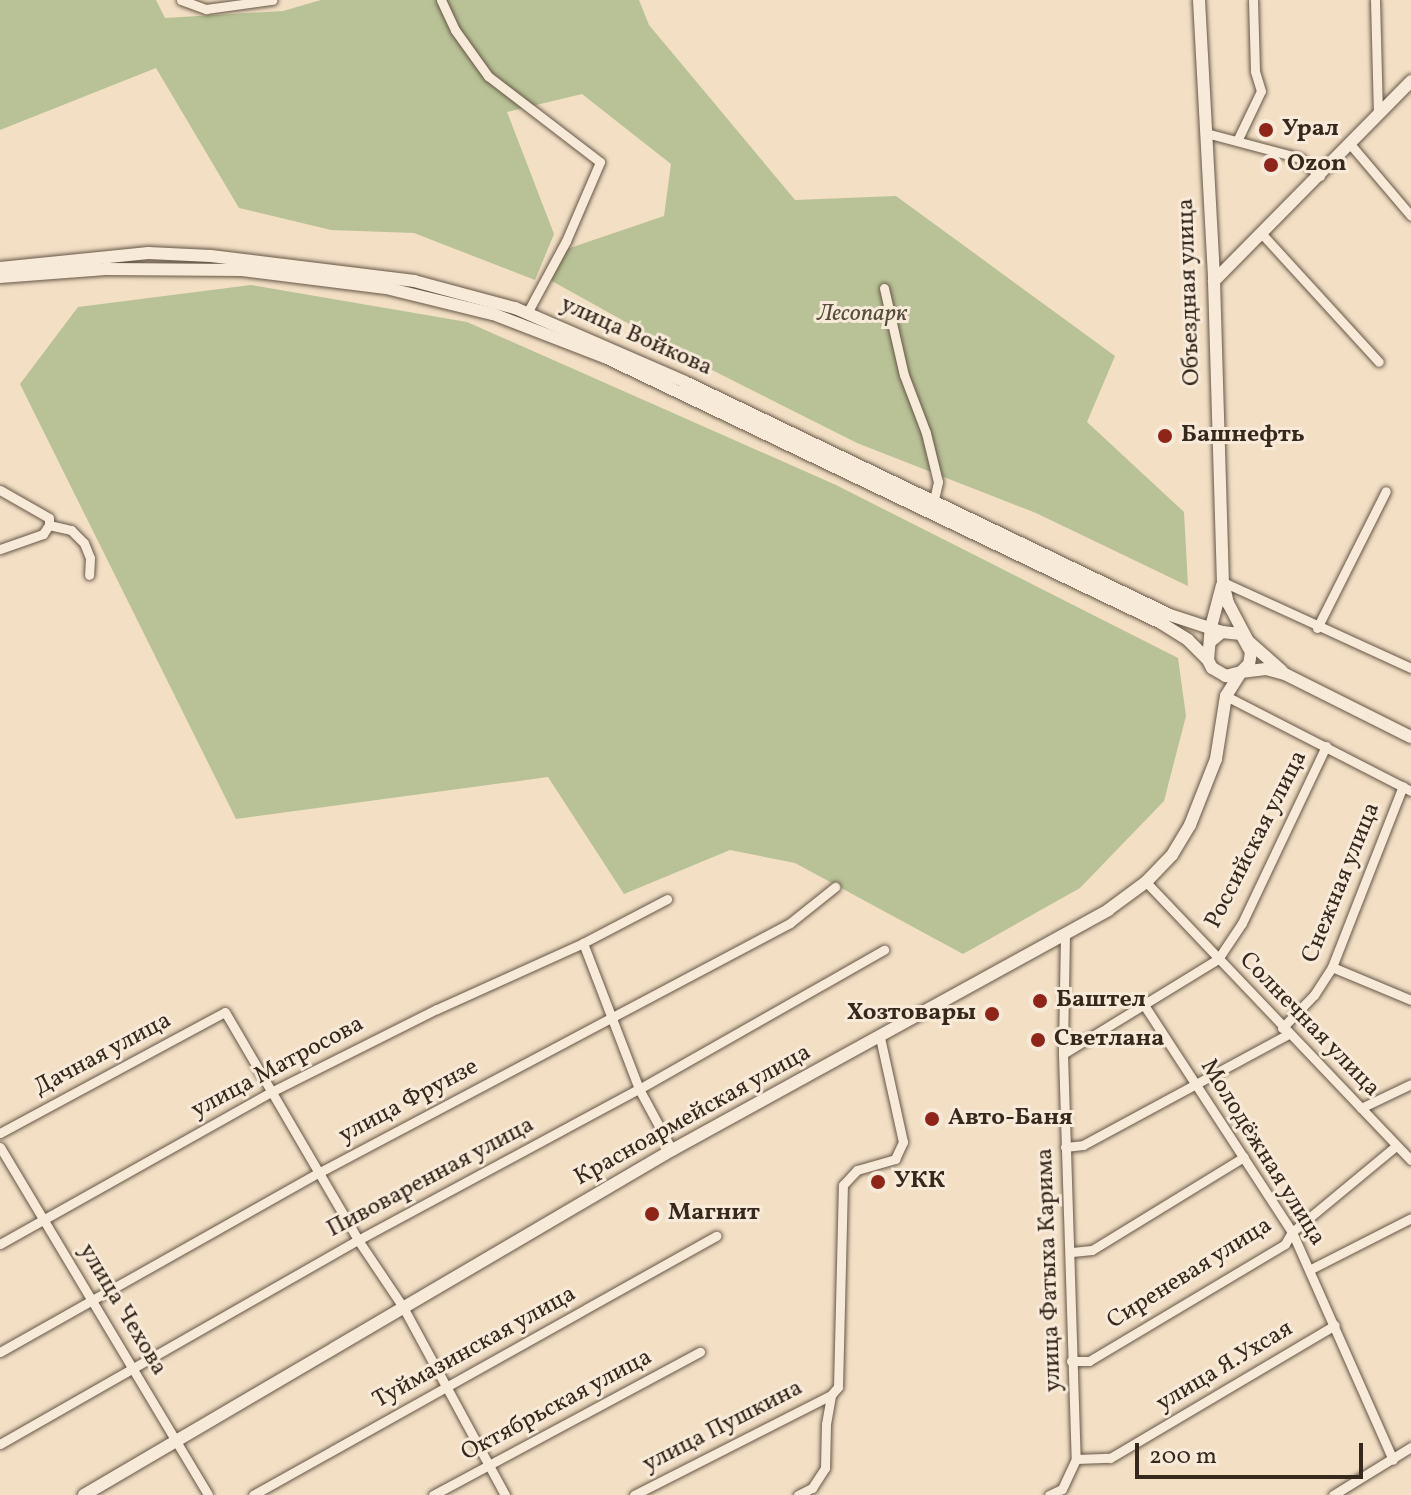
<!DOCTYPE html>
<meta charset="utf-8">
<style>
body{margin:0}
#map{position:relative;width:1411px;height:1495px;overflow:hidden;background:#f2dfc4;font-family:Vollkorn,serif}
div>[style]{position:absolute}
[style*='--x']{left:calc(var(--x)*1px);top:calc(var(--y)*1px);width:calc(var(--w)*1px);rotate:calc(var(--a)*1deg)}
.green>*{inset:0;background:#b8c296}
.roads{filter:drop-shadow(0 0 2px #655646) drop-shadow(0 0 2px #655646)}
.street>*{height:9px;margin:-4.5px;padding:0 4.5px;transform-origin:4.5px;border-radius:4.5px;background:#f7ead9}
.secondary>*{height:12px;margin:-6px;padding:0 6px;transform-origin:6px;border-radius:6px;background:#f7ead9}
.dots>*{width:22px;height:22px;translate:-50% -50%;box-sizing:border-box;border:4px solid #f7ead9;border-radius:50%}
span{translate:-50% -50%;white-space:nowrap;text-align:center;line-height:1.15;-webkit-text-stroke:6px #f7ead9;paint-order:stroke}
.poi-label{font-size:24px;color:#36281c;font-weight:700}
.left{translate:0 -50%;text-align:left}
.right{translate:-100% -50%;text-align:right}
.street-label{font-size:24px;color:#36281c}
.park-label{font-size:24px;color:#564e3a;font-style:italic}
.scale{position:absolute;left:1135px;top:1443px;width:228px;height:36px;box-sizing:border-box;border:4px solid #36281c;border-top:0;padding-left:10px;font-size:24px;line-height:28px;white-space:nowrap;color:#36281c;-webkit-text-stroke:6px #f7ead9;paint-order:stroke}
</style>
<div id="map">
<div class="green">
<div style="clip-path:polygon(0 0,156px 0,165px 18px,283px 11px,321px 0,639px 0,649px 25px,795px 200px,896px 196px,1115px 356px,1087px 422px,1184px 512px,1188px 586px,1036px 513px,857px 443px,714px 371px,550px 280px,564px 250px,664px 216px,671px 164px,582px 94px,507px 112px,554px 234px,535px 280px,414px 233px,331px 230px,239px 208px,156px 68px,0 130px)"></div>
<div style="clip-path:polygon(251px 285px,467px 322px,836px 485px,1178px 658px,1186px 716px,1164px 801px,1080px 888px,963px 954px,795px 863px,730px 850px,624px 894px,548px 777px,236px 819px,20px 384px,78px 307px)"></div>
</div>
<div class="roads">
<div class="street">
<div style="--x:181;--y:0;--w:27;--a:20"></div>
<div style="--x:206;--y:9;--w:67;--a:-7.8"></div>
<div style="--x:441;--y:0;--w:33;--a:65"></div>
<div style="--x:455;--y:30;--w:57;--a:54.3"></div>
<div style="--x:488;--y:76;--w:141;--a:37.5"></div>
<div style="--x:600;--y:162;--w:86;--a:113.3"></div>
<div style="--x:566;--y:241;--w:82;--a:118.4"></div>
<div style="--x:1375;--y:0;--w:115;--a:88.5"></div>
<div style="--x:1206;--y:133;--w:97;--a:14.9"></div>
<div style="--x:1300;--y:158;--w:27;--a:42"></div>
<div style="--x:1237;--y:141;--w:55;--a:-64.4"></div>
<div style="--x:1261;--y:91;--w:21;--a:-107"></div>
<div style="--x:1255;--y:71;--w:71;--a:-91.6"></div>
<div style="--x:1350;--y:144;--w:94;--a:49.7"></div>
<div style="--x:1262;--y:234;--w:173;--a:47.6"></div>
<div style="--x:884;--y:288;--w:89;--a:77.1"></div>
<div style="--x:904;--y:375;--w:62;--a:69.2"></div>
<div style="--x:926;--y:433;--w:50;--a:76.2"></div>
<div style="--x:938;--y:482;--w:22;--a:103"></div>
<div style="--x:0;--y:490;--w:56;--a:29.7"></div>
<div style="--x:49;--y:518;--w:7;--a:90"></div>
<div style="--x:49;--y:525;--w:11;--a:124"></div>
<div style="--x:43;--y:534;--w:46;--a:160.8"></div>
<div style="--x:49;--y:525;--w:23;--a:13"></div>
<div style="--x:71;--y:530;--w:18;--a:45"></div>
<div style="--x:84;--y:543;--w:16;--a:68"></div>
<div style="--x:90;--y:558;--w:17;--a:93"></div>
<div style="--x:1223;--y:582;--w:207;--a:24.6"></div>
<div style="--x:1317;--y:628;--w:153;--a:-63.3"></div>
<div style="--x:1226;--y:696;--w:208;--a:27.2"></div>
<div style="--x:1146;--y:882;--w:384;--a:46.4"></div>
<div style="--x:1065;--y:934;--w:120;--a:91"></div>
<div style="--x:1063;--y:1054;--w:405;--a:88.2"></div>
<div style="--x:583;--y:943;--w:156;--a:69"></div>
<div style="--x:639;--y:1089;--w:69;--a:61.6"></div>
<div style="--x:1332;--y:967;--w:86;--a:22.7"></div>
<div style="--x:1144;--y:1005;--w:271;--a:56.9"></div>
<div style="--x:1292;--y:1232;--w:249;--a:66.1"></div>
<div style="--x:1282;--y:1028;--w:46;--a:-45.9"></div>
<div style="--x:1314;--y:995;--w:33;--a:-57"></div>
<div style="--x:1332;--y:967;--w:194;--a:-68.6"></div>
<div style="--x:1063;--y:1054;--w:182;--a:-31.5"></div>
<div style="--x:1218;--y:959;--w:43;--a:-56.3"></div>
<div style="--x:1242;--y:923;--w:196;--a:-64.6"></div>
<div style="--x:1361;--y:1108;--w:55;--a:-25.6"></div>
<div style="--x:0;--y:1133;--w:255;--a:-28.3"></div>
<div style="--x:225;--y:1012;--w:264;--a:59.7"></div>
<div style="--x:358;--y:1240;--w:81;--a:56.1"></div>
<div style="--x:403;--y:1307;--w:214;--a:61.5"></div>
<div style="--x:0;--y:1147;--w:405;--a:59.1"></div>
<div style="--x:1065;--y:1147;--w:18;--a:-6"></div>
<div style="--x:1083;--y:1145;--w:233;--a:-28.4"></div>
<div style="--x:0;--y:1244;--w:313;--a:-29.3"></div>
<div style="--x:273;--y:1091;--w:183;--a:-26.6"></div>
<div style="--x:437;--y:1009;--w:160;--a:-24.3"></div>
<div style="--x:583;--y:943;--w:95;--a:-27.6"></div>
<div style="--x:1072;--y:1252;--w:20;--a:-6"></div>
<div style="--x:1092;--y:1250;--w:178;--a:-31.5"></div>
<div style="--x:1311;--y:1269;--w:112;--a:-27"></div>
<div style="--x:0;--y:1352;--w:367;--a:-29.4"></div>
<div style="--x:320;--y:1172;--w:532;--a:-27.91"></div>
<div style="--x:790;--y:923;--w:58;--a:-38.7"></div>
<div style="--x:1071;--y:1361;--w:18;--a:0"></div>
<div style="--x:1089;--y:1361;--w:228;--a:-30.8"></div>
<div style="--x:1285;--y:1244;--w:14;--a:-60"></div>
<div style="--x:1292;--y:1232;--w:135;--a:-39.6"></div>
<div style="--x:0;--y:1444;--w:412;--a:-29.7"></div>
<div style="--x:358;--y:1240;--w:319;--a:-28.3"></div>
<div style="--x:639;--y:1089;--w:282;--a:-29.6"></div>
<div style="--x:253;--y:1495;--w:531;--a:-29.22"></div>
<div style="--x:433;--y:1495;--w:303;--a:-28.2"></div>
<div style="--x:634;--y:1495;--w:221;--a:-26.9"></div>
<div style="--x:798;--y:1495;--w:16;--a:-27"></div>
<div style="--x:812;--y:1488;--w:24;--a:-57"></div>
<div style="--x:825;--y:1468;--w:44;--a:-88.7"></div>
<div style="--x:826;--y:1424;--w:29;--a:-80"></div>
<div style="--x:831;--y:1395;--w:11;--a:-49"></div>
<div style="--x:838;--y:1387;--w:202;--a:-88.6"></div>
<div style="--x:843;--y:1185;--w:21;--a:-47"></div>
<div style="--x:857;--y:1170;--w:40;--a:-16"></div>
<div style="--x:895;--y:1159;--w:19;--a:-65"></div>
<div style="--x:903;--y:1142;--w:107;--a:-102.4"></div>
<div style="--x:1049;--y:1495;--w:14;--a:-25"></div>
<div style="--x:1062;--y:1489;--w:33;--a:-65"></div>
<div style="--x:1076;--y:1459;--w:34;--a:-2"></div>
<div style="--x:1110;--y:1458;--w:261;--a:-30.6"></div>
<div style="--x:1333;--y:1495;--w:92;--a:-31.6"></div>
</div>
<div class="secondary">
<div style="--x:1199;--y:0;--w:281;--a:86.9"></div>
<div style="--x:1214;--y:281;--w:301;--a:88.3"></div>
<div style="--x:1223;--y:582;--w:22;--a:77"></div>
<div style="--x:1228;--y:603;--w:43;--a:62.2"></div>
<div style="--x:1248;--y:641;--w:45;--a:41.4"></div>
<div style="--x:0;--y:268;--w:149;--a:-5.8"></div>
<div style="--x:148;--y:253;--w:63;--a:2.7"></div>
<div style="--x:211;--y:256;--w:205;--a:7"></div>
<div style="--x:414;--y:281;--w:105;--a:15"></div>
<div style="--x:515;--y:308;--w:185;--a:23.5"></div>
<div style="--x:685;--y:382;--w:538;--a:25.66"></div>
<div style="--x:1170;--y:615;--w:55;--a:18.1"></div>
<div style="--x:0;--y:277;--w:106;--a:-4.3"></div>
<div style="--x:106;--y:269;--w:136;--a:0.4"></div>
<div style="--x:242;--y:270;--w:145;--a:7.1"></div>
<div style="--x:386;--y:288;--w:110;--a:13.7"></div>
<div style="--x:493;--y:314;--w:122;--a:21.1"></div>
<div style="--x:607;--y:358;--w:614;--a:25.56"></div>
<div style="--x:1161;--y:623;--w:32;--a:32"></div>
<div style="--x:1188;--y:640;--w:28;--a:45"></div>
<div style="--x:1214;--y:281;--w:281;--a:-45.4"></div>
<div style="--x:1210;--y:642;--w:16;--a:-40"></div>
<div style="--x:1222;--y:632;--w:19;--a:6"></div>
<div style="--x:1241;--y:634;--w:21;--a:61"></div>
<div style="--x:1251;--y:652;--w:12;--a:99"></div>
<div style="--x:1249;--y:664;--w:11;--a:135"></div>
<div style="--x:1241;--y:672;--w:16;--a:165"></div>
<div style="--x:1226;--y:676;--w:16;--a:-150"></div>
<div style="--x:1212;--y:668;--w:9;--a:-117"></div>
<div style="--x:1208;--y:660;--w:33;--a:-85"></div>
<div style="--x:1211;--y:627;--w:43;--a:-75.3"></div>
<div style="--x:84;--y:1495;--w:682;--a:-30.4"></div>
<div style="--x:672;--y:1150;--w:498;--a:-28.8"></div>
<div style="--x:1108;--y:910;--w:47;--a:-36.4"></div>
<div style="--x:1146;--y:882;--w:37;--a:-46"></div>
<div style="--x:1172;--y:855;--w:35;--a:-59"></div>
<div style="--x:1190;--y:825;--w:71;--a:-68.5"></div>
<div style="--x:1216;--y:759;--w:64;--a:-81"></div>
<div style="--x:1226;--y:696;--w:28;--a:-58"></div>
<div style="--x:1241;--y:672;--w:25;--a:-7"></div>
<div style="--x:1266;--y:669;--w:20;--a:15"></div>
<div style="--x:1285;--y:674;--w:141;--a:26.6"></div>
</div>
</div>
<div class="dots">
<div style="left:1266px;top:130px;background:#8f2418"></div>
<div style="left:1271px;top:165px;background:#8f2418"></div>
<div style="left:1165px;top:436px;background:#8f2418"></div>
<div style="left:1040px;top:1001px;background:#8f2418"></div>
<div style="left:992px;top:1014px;background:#8f2418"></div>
<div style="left:1038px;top:1040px;background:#8f2418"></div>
<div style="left:932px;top:1119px;background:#8f2418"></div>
<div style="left:878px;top:1182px;background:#8f2418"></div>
<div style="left:652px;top:1214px;background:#8f2418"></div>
</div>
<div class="poi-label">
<span class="left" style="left:1282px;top:130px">Урал</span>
<span class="left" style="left:1287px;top:165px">Ozon</span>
<span class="left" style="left:1181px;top:436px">Башнефть</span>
<span class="left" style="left:1056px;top:1001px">Баштел</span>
<span class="right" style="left:976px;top:1014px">Хозтовары</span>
<span class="left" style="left:1054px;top:1040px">Светлана</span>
<span class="left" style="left:948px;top:1119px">Авто-Баня</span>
<span class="left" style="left:894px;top:1182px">УКК</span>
<span class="left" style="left:668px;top:1214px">Магнит</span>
</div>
<div class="street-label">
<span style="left:1190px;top:292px;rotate:-92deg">Объездная улица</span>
<span style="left:636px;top:337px;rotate:24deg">улица Войкова</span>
<span style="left:1257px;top:840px;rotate:-63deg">Российская улица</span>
<span style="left:1342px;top:883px;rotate:-68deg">Снежная улица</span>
<span style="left:1309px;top:1025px;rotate:46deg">Солнечная улица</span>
<span style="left:103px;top:1055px;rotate:-28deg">Дачная улица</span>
<span style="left:278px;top:1068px;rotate:-28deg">улица Матросова</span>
<span style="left:409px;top:1102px;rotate:-28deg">улица Фрунзе</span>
<span style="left:693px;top:1116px;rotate:-29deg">Красноармейская улица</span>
<span style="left:1262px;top:1153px;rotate:58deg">Молодёжная улица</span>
<span style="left:431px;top:1178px;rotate:-28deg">Пивоваренная улица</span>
<span style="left:1050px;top:1270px;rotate:-92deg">улица Фатыха Карима</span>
<span style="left:1190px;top:1274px;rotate:-32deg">Сиреневая улица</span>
<span style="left:122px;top:1310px;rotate:59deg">улица Чехова</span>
<span style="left:475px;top:1348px;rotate:-29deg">Туймазинская улица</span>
<span style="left:1225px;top:1367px;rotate:-31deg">улица Я.Ухсая</span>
<span style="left:557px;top:1406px;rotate:-28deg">Октябрьская улица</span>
<span style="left:723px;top:1427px;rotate:-27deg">улица Пушкина</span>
</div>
<div class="park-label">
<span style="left:862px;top:315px">Лесопарк</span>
</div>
<div class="scale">200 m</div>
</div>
